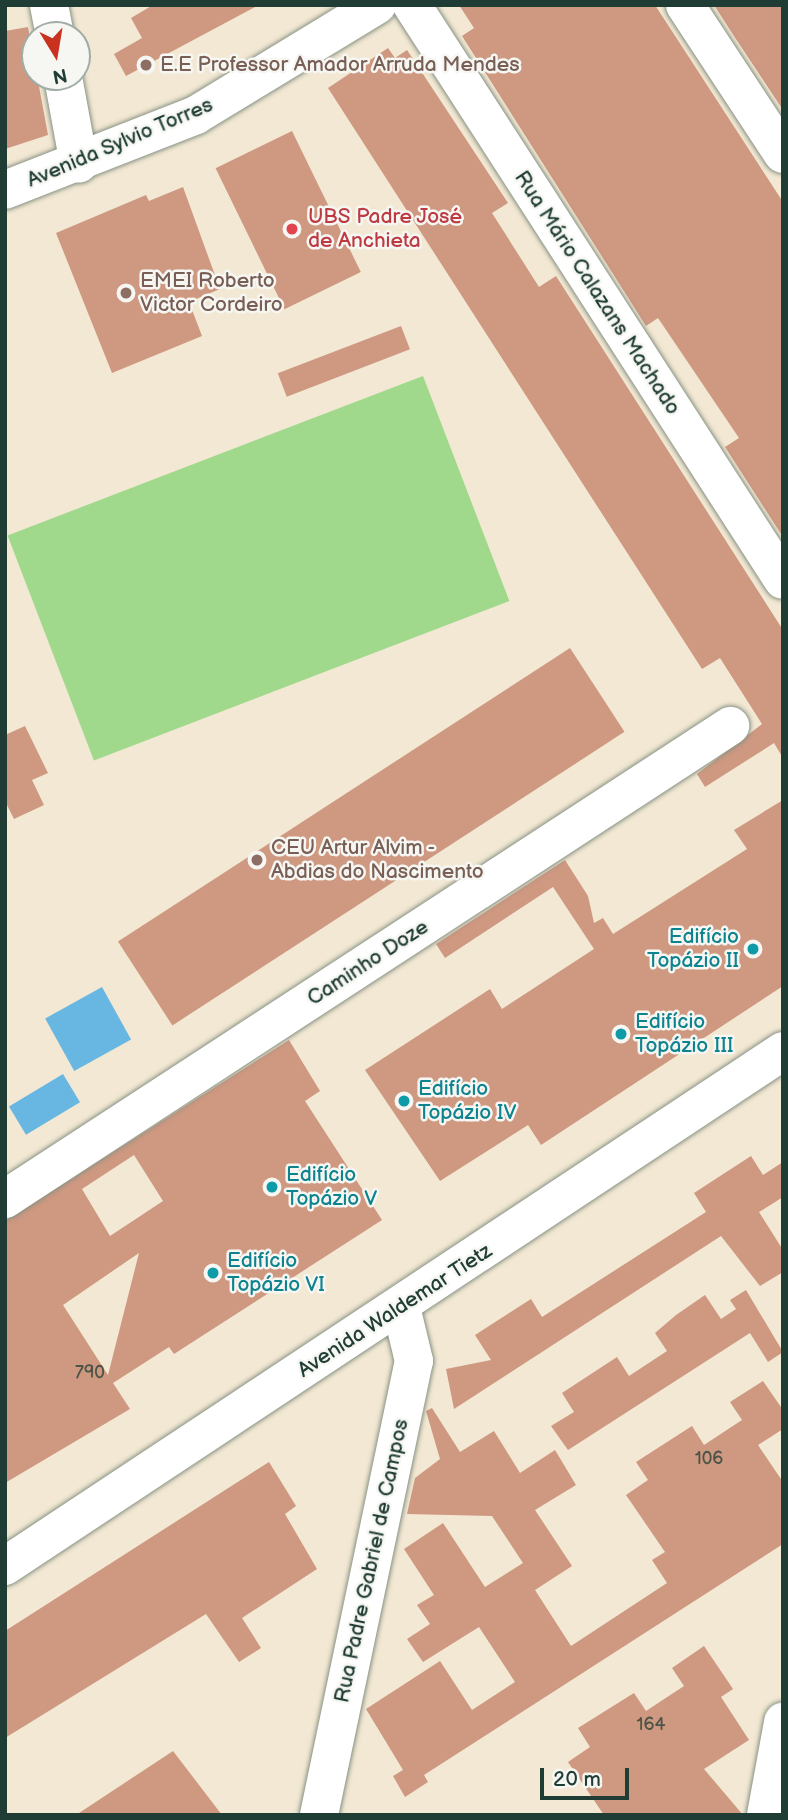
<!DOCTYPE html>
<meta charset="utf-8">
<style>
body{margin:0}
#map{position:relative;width:788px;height:1820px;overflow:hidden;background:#f2e8d3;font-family:"Balsamiq Sans",sans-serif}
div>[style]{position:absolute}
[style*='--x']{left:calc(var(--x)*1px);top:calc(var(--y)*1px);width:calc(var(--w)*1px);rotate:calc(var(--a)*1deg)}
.green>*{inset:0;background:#a0d98b;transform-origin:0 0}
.water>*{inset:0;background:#67b7e2;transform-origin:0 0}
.building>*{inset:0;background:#ce9881;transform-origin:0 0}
.roads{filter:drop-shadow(0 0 2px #889284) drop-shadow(0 0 2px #889284)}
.minor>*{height:38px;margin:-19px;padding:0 19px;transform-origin:19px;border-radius:19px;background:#fff}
.dots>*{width:19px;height:19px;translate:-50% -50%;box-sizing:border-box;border:4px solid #f6f6f2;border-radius:50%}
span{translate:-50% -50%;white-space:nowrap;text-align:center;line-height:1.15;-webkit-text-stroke:5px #f6f6f2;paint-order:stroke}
.number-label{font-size:18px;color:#4b5447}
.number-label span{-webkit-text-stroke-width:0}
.education-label{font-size:21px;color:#785e54}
.left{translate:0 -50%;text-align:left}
.street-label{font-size:21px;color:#1f3d34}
.health-label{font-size:21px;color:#be3a42}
.culture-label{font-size:21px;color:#0d838f}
.right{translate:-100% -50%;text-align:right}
.frame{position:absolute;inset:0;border:7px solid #1f3d34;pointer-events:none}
.north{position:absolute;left:21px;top:21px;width:70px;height:70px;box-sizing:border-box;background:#f6f6f2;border:2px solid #a0aca6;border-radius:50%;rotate:169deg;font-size:19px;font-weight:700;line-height:28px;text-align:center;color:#1f3d34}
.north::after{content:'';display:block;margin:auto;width:24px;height:32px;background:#c8321e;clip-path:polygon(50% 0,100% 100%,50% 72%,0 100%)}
.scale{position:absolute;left:540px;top:1768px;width:89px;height:32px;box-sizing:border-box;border:4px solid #1f3d34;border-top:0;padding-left:9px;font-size:21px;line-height:24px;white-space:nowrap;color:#1f3d34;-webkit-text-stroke:5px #f6f6f2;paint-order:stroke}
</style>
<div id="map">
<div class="green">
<div style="left:423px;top:376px;width:241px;height:445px;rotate:69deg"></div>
</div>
<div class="water">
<div style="left:102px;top:987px;width:60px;height:65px;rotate:61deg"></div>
<div style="left:63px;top:1074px;width:33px;height:63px;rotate:59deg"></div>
</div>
<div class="building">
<div style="clip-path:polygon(153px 5px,259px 5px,126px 76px,114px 54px,142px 38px,131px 18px)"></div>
<div style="clip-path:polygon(459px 5px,655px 5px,783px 202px,783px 537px,725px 447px,739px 438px,658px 318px,646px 326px,615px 277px,462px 36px,474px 28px)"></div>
<div style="clip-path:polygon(714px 5px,783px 5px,783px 110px,732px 33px)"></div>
<div style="clip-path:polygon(28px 27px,48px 135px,5px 149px,5px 31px)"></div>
<div style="clip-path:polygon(388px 48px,395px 58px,407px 50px,417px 65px,508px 203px,492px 213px,539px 287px,556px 276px,783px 630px,783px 758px,774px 743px,705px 787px,697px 774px,762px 724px,720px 658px,702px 669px,328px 88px)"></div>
<div style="left:292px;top:131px;width:157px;height:85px;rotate:64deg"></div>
<div style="clip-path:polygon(183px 187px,220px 289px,189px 302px,202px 336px,112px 373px,56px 233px,146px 195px,149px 201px)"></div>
<div style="left:401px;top:326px;width:25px;height:132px;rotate:69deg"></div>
<div style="left:570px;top:648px;width:100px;height:539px;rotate:57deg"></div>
<div style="clip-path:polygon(25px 726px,48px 773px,32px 780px,44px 805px,14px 819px,5px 801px,5px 735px)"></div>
<div style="clip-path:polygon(783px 800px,783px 986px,541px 1145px,528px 1125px,440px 1181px,365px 1070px,490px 989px,502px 1009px,594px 949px,553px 887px,445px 958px,436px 944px,565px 860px,588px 896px,594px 923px,603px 918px,613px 934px,747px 849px,734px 830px)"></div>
<div style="clip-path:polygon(evenodd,289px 1040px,320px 1091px,305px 1101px,382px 1220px,174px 1354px,169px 1347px,113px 1383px,130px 1409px,5px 1483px,5px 1221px,289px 1040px,134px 1155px,163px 1201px,110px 1236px,82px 1189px,134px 1155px,289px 1040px,139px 1253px,108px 1375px,63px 1305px,139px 1253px)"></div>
<div style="clip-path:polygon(751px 1156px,763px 1175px,783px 1162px,783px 1197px,759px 1212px,783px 1250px,783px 1272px,760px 1286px,721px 1236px,454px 1409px,446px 1369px,491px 1360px,475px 1335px,531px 1299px,542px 1317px,706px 1212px,694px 1193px)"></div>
<div style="clip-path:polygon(746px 1290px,783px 1352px,768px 1362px,750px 1333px,568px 1450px,551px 1426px,574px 1412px,562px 1393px,617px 1357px,629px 1376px,667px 1351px,655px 1333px,676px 1315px,705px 1295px,721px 1319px,736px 1309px,730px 1300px)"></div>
<div style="clip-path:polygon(763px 1381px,783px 1410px,783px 1429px,758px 1445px,783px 1482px,783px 1544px,424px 1775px,428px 1782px,405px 1797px,393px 1776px,403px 1770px,366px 1709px,440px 1661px,472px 1710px,515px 1682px,479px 1627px,423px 1662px,407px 1639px,430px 1624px,417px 1605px,434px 1595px,404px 1549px,443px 1523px,485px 1587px,523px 1563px,492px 1516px,407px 1514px,415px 1478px,440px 1459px,426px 1411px,432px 1408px,460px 1452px,494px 1431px,520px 1473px,555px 1450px,576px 1485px,535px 1510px,572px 1566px,535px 1590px,571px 1646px,667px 1583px,652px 1560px,665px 1552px,626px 1495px,648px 1480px,636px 1462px,692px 1426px,704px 1445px,742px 1420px,730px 1402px)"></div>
<div style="clip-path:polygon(269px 1462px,296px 1506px,285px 1514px,317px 1569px,242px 1618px,261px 1648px,239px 1662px,206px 1614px,5px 1738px,5px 1631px)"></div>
<div style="clip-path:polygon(704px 1646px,733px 1689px,721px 1697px,749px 1740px,704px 1769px,743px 1815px,604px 1815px,568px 1762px,590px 1747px,578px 1728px,634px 1693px,646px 1711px,684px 1686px,672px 1668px)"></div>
<div style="clip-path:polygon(173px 1751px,222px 1815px,76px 1815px)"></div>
</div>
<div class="roads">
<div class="minor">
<div style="--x:49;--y:5;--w:31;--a:79"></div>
<div style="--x:412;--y:5;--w:684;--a:57.17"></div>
<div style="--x:685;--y:5;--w:178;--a:56.7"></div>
<div style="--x:63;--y:77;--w:88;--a:79.6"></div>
<div style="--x:5;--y:190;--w:205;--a:-21.4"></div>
<div style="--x:196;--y:115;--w:212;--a:-31.3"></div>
<div style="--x:5;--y:1199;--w:866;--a:-33.12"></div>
<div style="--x:5;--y:1566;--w:933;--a:-33.5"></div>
<div style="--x:319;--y:1815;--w:464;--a:-78.2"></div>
<div style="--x:414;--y:1361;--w:56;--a:-103.5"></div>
<div style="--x:766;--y:1815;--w:95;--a:-79.6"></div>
</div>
</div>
<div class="dots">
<div style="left:146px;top:65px;background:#8d6e63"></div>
<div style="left:292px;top:229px;background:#e0444e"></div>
<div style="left:126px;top:293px;background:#8d6e63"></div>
<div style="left:257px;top:860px;background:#8d6e63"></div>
<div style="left:753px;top:949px;background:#0f9aa8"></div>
<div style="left:621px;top:1034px;background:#0f9aa8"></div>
<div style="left:404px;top:1101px;background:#0f9aa8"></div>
<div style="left:272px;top:1187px;background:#0f9aa8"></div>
<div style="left:213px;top:1273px;background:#0f9aa8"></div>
</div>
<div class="number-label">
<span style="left:90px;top:1373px">790</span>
<span style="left:709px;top:1459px">106</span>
<span style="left:651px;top:1725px">164</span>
</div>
<div class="education-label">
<span class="left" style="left:160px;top:65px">E.E Professor Amador Arruda Mendes</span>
<span class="left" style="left:140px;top:293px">EMEI Roberto<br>Victor Cordeiro</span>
<span class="left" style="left:271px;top:860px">CEU Artur Alvim -<br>Abdias do Nascimento</span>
</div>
<div class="street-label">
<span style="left:120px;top:143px;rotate:-23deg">Avenida Sylvio Torres</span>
<span style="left:597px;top:293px;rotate:57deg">Rua Mário Calazans Machado</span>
<span style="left:368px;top:963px;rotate:-33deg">Caminho Doze</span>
<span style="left:395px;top:1311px;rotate:-33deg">Avenida Waldemar Tietz</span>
<span style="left:372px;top:1561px;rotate:-78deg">Rua Padre Gabriel de Campos</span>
</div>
<div class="health-label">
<span class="left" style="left:308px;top:229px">UBS Padre José<br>de Anchieta</span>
</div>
<div class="culture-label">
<span class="right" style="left:739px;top:949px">Edifício<br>Topázio II</span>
<span class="left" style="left:635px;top:1034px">Edifício<br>Topázio III</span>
<span class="left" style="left:418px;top:1101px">Edifício<br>Topázio IV</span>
<span class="left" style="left:286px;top:1187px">Edifício<br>Topázio V</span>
<span class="left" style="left:227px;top:1273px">Edifício<br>Topázio VI</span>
</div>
<div class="frame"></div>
<div class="north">N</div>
<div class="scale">20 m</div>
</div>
